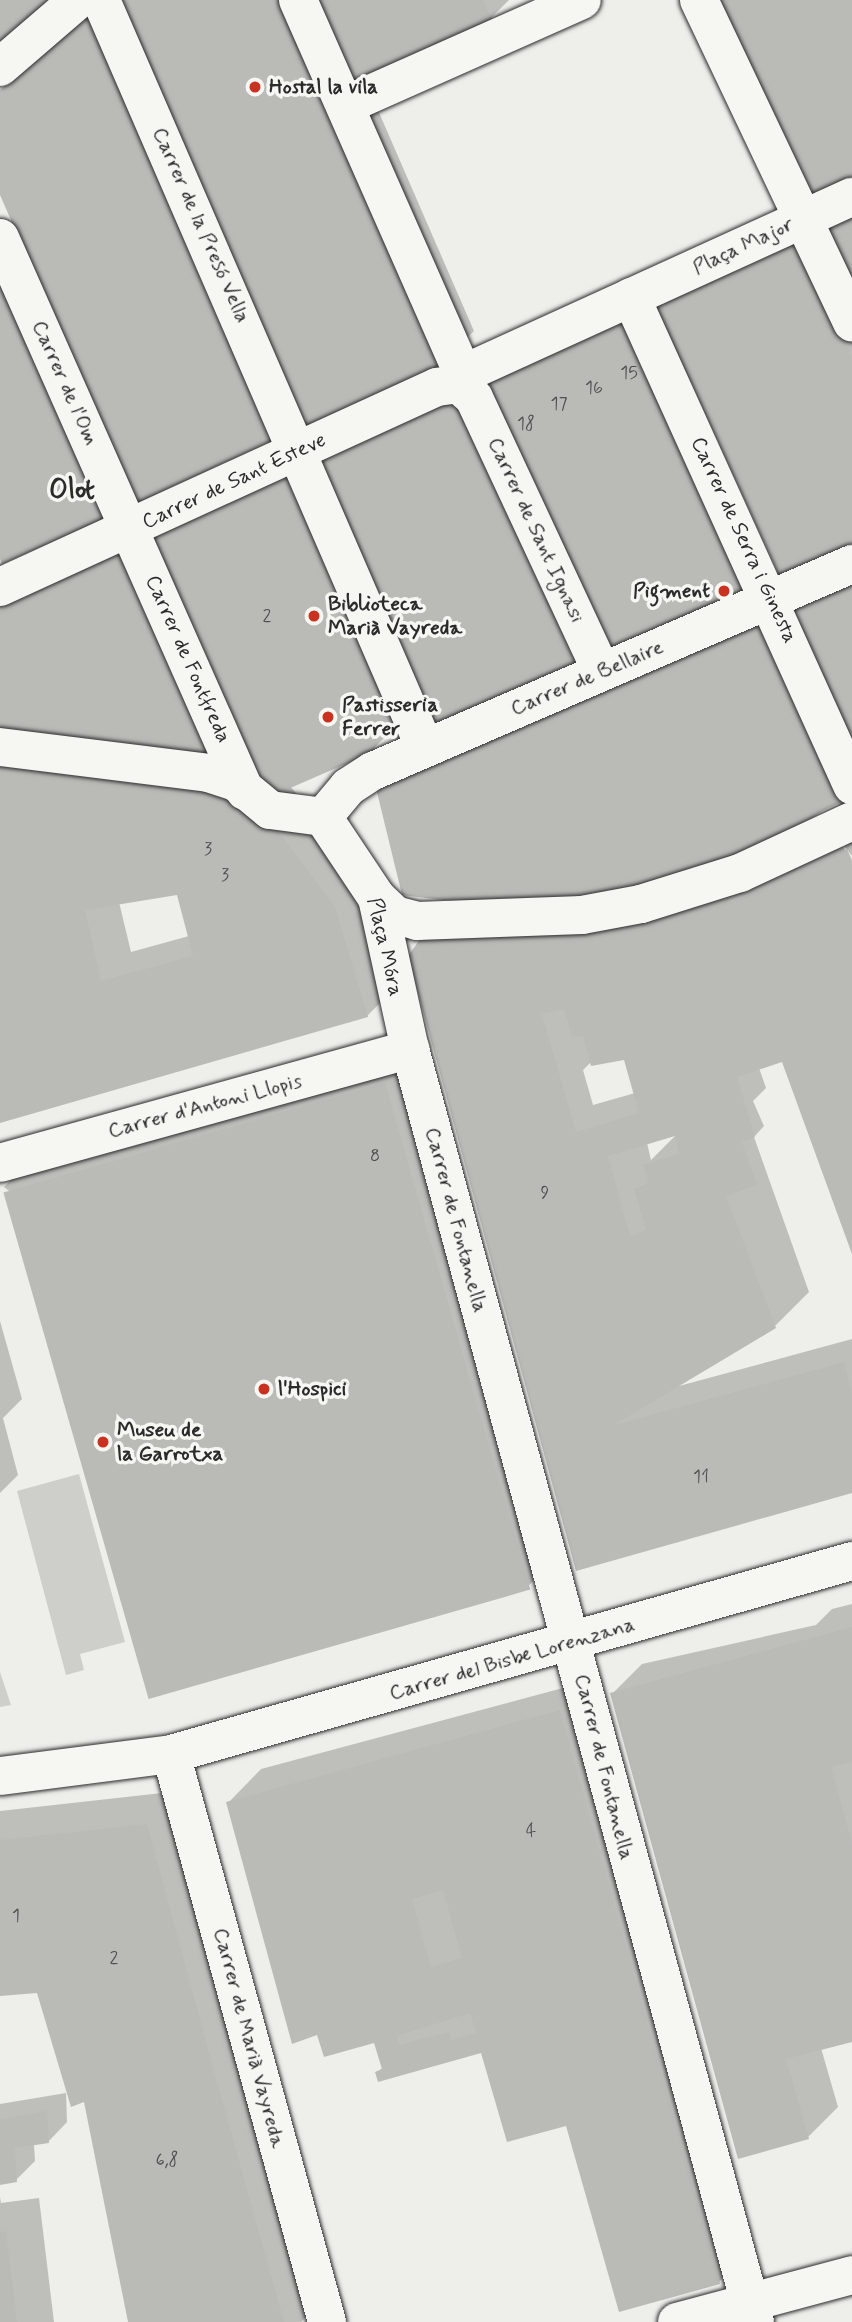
<!DOCTYPE html>
<meta charset="utf-8">
<style>
body{margin:0}
#map{position:relative;width:852px;height:2322px;overflow:hidden;background:#eeeeea;font-family:Mynerve,sans-serif}
div>[style]{position:absolute}
[style*='--x']{left:calc(var(--x)*1px);top:calc(var(--y)*1px);width:calc(var(--w)*1px);rotate:calc(var(--a)*1deg)}
.green>*{inset:0;background:#cececa}
.shadow>*{inset:0;background:#0003}
.building>*{inset:0;background:#babab7;transform-origin:0 0}
.roads{filter:drop-shadow(0 0 2px #2b2b2b) drop-shadow(0 0 2px #2b2b2b)}
.street>*{height:38px;margin:-19px;padding:0 19px;transform-origin:19px;border-radius:19px;background:#f6f6f2}
.secondary>*{height:38px;margin:-19px;padding:0 19px;transform-origin:19px;border-radius:19px;background:#f6f6f2}
.dots>*{width:19px;height:19px;translate:-50% -50%;box-sizing:border-box;border:4px solid #f6f6f2;border-radius:50%}
span{translate:-50% -50%;white-space:nowrap;text-align:center;line-height:1.15;-webkit-text-stroke:7px #f6f6f2;paint-order:stroke}
.number-label{font-size:18px;color:#4f4f4e}
.number-label span{-webkit-text-stroke-width:0}
.poi-label{font-size:21px;color:#2b2b2b;font-weight:700}
.left{translate:0 -50%;text-align:left}
.right{translate:-100% -50%;text-align:right}
.street-label{font-size:21px;color:#2b2b2b}
.district-label{font-size:28px;color:#2b2b2b;font-weight:700}
</style>
<div id="map">
<div class="green">
<div style="clip-path:polygon(79px 1474px,125px 1642px,80px 1654px,84px 1670px,66px 1675px,17px 1491px)"></div>
<div style="clip-path:polygon(0 1672px,11px 1705px,0 1707px)"></div>
</div>
<div class="shadow">
<div style="clip-path:polygon(309px 0,509px 0,491px 18px,364px 78px,474px 331px,440px 364px,0 191px,0 92px)"></div>
<div style="clip-path:polygon(852px 213px,852px 545px,693px 382px,684px 390px,321px 460px)"></div>
<div style="clip-path:polygon(evenodd,148px 529px,410px 686px,391px 731px,372px 750px,290px 786px,364px 877px,397px 986px,367px 1016px,0 1122px,0 598px,148px 529px,178px 893px,189px 936px,131px 952px,119px 902px,178px 893px)"></div>
<div style="clip-path:polygon(evenodd,852px 568px,852px 789px,796px 830px,852px 832px,852px 856px,841px 842px,852px 864px,852px 1248px,786px 1056px,759px 1068px,766px 1088px,753px 1101px,764px 1126px,754px 1137px,809px 1292px,775px 1326px,668px 1389px,852px 1339px,852px 1491px,547px 1460px,456px 905px,378px 789px,852px 568px,625px 1058px,635px 1093px,593px 1105px,583px 1070px,592px 1061px,625px 1058px,852px 568px,677px 1134px,651px 1160px,647px 1143px,677px 1134px)"></div>
<div style="clip-path:polygon(411px 1058px,551px 1564px,525px 1589px,4px 1187px,29px 1161px)"></div>
<div style="clip-path:polygon(0 1321px,22px 1399px,3px 1418px,18px 1475px,0 1493px)"></div>
<div style="clip-path:polygon(852px 1604px,852px 2040px,821px 2048px,838px 2107px,808px 2137px,612px 1694px,642px 1664px,816px 1625px,832px 1609px)"></div>
<div style="clip-path:polygon(589px 1681px,753px 2248px,719px 2282px,568px 2124px,482px 2051px,377px 2073px,383px 2067px,375px 2040px,228px 1803px,261px 1769px)"></div>
<div style="clip-path:polygon(180px 1791px,321px 2302px,301px 2322px,130px 2322px,85px 2099px,39px 1991px,0 1995px,0 1811px)"></div>
<div style="clip-path:polygon(66px 2093px,67px 2122px,48px 2142px,34px 2144px,35px 2161px,16px 2180px,0 2183px,0 2104px)"></div>
<div style="clip-path:polygon(0 2197px,1px 2203px,39px 2198px,54px 2322px,0 2322px)"></div>
</div>
<div class="building">
<div style="clip-path:polygon(0 0,54px 0,0 48px)"></div>
<div style="clip-path:polygon(116px 0,281px 0,441px 366px,304px 427px)"></div>
<div style="clip-path:polygon(318px 0,483px 0,492px 19px,355px 84px)"></div>
<div style="clip-path:polygon(720px 0,852px 0,852px 180px,814px 197px)"></div>
<div style="clip-path:polygon(89px 13px,276px 439px,135px 504px,0 195px,0 90px)"></div>
<div style="clip-path:polygon(852px 217px,852px 279px,828px 227px)"></div>
<div style="clip-path:polygon(794px 243px,852px 356px,852px 548px,779px 575px,656px 306px)"></div>
<div style="clip-path:polygon(0 274px,110px 516px,2px 564px,0 559px)"></div>
<div style="left:626px;top:320px;width:297px;height:152px;rotate:66deg"></div>
<div style="clip-path:polygon(444px 403px,459px 406px,579px 664px,432px 726px,319px 460px)"></div>
<div style="clip-path:polygon(287px 475px,391px 706px,373px 752px,265px 799px,149px 537px)"></div>
<div style="clip-path:polygon(129px 547px,219px 756px,0 736px,0 610px)"></div>
<div style="clip-path:polygon(852px 582px,852px 739px,794px 607px)"></div>
<div style="clip-path:polygon(763px 622px,843px 801px,794px 824px,797px 831px,700px 877px,517px 909px,402px 895px,376px 788px)"></div>
<div style="clip-path:polygon(evenodd,0 758px,216px 788px,276px 828px,335px 907px,368px 1017px,0 1123px,0 758px,177px 895px,193px 956px,101px 981px,85px 910px,177px 895px)"></div>
<div style="clip-path:polygon(evenodd,847px 849px,852px 860px,852px 1254px,782px 1062px,737px 1077px,755px 1137px,742px 1142px,757px 1185px,726px 1196px,776px 1328px,614px 1425px,844px 1362px,852px 1393px,852px 1493px,576px 1571px,408px 956px,421px 938px,727px 891px,731px 903px,847px 849px,564px 1009px,572px 1037px,583px 1036px,591px 1066px,624px 1060px,639px 1113px,576px 1132px,542px 1014px,564px 1009px,847px 849px,675px 1136px,679px 1154px,643px 1165px,649px 1183px,634px 1189px,646px 1230px,630px 1236px,608px 1156px,675px 1136px)"></div>
<div style="left:385px;top:1083px;width:527px;height:397px;rotate:74deg"></div>
<div style="clip-path:polygon(852px 1627px,852px 1762px,831px 1767px,852px 1843px,852px 2042px,786px 2059px,809px 2139px,738px 2159px,610px 1693px)"></div>
<div style="clip-path:polygon(evenodd,560px 1710px,720px 2284px,619px 2312px,566px 2126px,507px 2142px,481px 2053px,378px 2082px,375px 2072px,382px 2069px,374px 2043px,324px 2057px,317px 2035px,292px 2044px,226px 1802px,560px 1710px,443px 1890px,462px 1958px,431px 1967px,412px 1899px,443px 1890px,560px 1710px,470px 2013px,476px 2033px,451px 2040px,449px 2032px,399px 2045px,397px 2036px,470px 2013px)"></div>
<div style="clip-path:polygon(147px 1824px,216px 2078px,284px 2322px,128px 2322px,84px 2102px,71px 2107px,37px 1993px,0 1996px,0 1840px)"></div>
<div style="clip-path:polygon(47px 2111px,49px 2143px,15px 2148px,17px 2182px,0 2185px,0 2119px)"></div>
<div style="clip-path:polygon(6px 2231px,17px 2322px,0 2322px,0 2232px)"></div>
</div>
<div class="roads">
<div class="street">
<div style="--x:101;--y:0;--w:815;--a:66.58"></div>
<div style="--x:298;--y:0;--w:409;--a:66.2"></div>
<div style="--x:699;--y:0;--w:357;--a:64.6"></div>
<div style="--x:0;--y:67;--w:103;--a:-40.7"></div>
<div style="--x:346;--y:105;--w:258;--a:-24"></div>
<div style="--x:0;--y:238;--w:605;--a:66.1"></div>
<div style="--x:631;--y:297;--w:536;--a:65.64"></div>
<div style="--x:458;--y:384;--w:11;--a:-63"></div>
<div style="--x:463;--y:374;--w:427;--a:-24.5"></div>
<div style="--x:0;--y:587;--w:481;--a:-24.6"></div>
<div style="--x:437;--y:387;--w:21;--a:-8"></div>
<div style="--x:458;--y:384;--w:21;--a:41"></div>
<div style="--x:474;--y:398;--w:302;--a:65"></div>
<div style="--x:0;--y:747;--w:210;--a:7.1"></div>
<div style="--x:208;--y:773;--w:29;--a:18"></div>
<div style="--x:236;--y:782;--w:44;--a:39.5"></div>
<div style="--x:270;--y:810;--w:53;--a:7.5"></div>
<div style="--x:323;--y:817;--w:39;--a:-50"></div>
<div style="--x:348;--y:787;--w:30;--a:-33"></div>
<div style="--x:373;--y:771;--w:522;--a:-23.37"></div>
<div style="--x:323;--y:817;--w:97;--a:56.3"></div>
<div style="--x:377;--y:898;--w:155;--a:77.7"></div>
<div style="--x:410;--y:1049;--w:1319;--a:74.84"></div>
<div style="--x:377;--y:898;--w:25;--a:43"></div>
<div style="--x:395;--y:915;--w:23;--a:15"></div>
<div style="--x:417;--y:921;--w:165;--a:-2.1"></div>
<div style="--x:582;--y:915;--w:60;--a:-10.6"></div>
<div style="--x:641;--y:904;--w:104;--a:-17.4"></div>
<div style="--x:740;--y:873;--w:123;--a:-24.9"></div>
<div style="--x:0;--y:1163;--w:426;--a:-15.5"></div>
<div style="--x:677;--y:2322;--w:181;--a:-15"></div>
</div>
<div class="secondary">
<div style="--x:171;--y:1754;--w:589;--a:74.64"></div>
<div style="--x:0;--y:1776;--w:172;--a:-7.3"></div>
<div style="--x:171;--y:1754;--w:708;--a:-15.82"></div>
</div>
</div>
<div class="dots">
<div style="left:255px;top:87px;background:#c8321e"></div>
<div style="left:724px;top:591px;background:#c8321e"></div>
<div style="left:314px;top:616px;background:#c8321e"></div>
<div style="left:328px;top:717px;background:#c8321e"></div>
<div style="left:264px;top:1389px;background:#c8321e"></div>
<div style="left:103px;top:1442px;background:#c8321e"></div>
</div>
<div class="number-label">
<span style="left:629px;top:373px">15</span>
<span style="left:594px;top:388px">16</span>
<span style="left:559px;top:404px">17</span>
<span style="left:526px;top:424px">18</span>
<span style="left:267px;top:616px">2</span>
<span style="left:208px;top:849px">3</span>
<span style="left:225px;top:875px">3</span>
<span style="left:375px;top:1156px">8</span>
<span style="left:545px;top:1193px">9</span>
<span style="left:701px;top:1477px">11</span>
<span style="left:531px;top:1831px">4</span>
<span style="left:16px;top:1916px">1</span>
<span style="left:114px;top:1958px">2</span>
<span style="left:167px;top:2160px">6,8</span>
</div>
<div class="poi-label">
<span class="left" style="left:269px;top:87px">Hostal la vila</span>
<span class="right" style="left:710px;top:591px">Pigment</span>
<span class="left" style="left:328px;top:616px">Biblioteca<br>Marià Vayreda</span>
<span class="left" style="left:342px;top:717px">Pastisseria<br>Ferrer</span>
<span class="left" style="left:278px;top:1389px">l'Hospici</span>
<span class="left" style="left:117px;top:1442px">Museu de<br>la Garrotxa</span>
</div>
<div class="street-label">
<span style="left:201px;top:225px;rotate:66deg">Carrer de la Presó Vella</span>
<span style="left:743px;top:246px;rotate:-25deg">Plaça Major</span>
<span style="left:65px;top:383px;rotate:66deg">Carrer de l'Om</span>
<span style="left:234px;top:481px;rotate:-25deg">Carrer de Sant Esteve</span>
<span style="left:536px;top:530px;rotate:65deg">Carrer de Sant Ignasi</span>
<span style="left:744px;top:540px;rotate:65deg">Carrer de Serra i Ginesta</span>
<span style="left:188px;top:659px;rotate:66deg">Carrer de Fontfreda</span>
<span style="left:587px;top:678px;rotate:-23deg">Carrer de Bellaire</span>
<span style="left:385px;top:947px;rotate:77deg">Plaça Móra</span>
<span style="left:205px;top:1106px;rotate:-15deg">Carrer d'Antoni Llopis</span>
<span style="left:456px;top:1220px;rotate:75deg">Carrer de Fontanella</span>
<span style="left:512px;top:1659px;rotate:-16deg">Carrer del Bisbe Lorenzana</span>
<span style="left:604px;top:1767px;rotate:76deg">Carrer de Fontanella</span>
<span style="left:249px;top:2038px;rotate:75deg">Carrer de Marià Vayreda</span>
</div>
<div class="district-label">
<span style="left:72px;top:491px">Olot</span>
</div>
</div>
